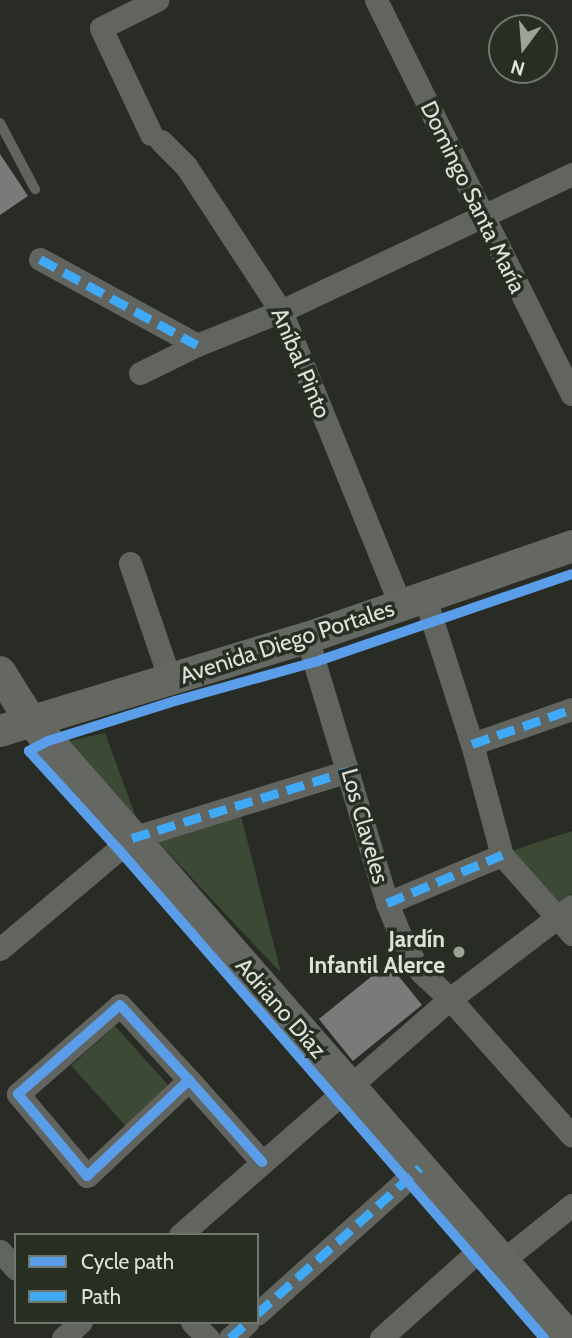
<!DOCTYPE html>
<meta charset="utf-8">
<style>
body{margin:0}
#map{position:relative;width:572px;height:1338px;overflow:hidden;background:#282c25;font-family:Cabin,sans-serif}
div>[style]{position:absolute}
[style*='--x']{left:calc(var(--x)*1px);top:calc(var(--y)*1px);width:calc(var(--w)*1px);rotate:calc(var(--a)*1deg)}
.green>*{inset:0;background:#3c4934;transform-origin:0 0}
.building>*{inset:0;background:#7a7a7a;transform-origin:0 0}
.lane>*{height:10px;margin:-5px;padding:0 5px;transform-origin:5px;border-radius:5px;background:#626460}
.street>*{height:23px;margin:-11.5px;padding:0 11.5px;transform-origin:11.5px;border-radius:11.5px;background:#626460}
.secondary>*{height:32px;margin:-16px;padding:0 16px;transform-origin:16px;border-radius:16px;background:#646762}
.quiet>*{height:9px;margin-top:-4.5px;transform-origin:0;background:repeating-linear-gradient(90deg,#3fa9f5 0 18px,transparent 0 27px)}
.cycleway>*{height:10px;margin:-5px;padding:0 5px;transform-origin:5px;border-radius:5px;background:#5a9eea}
.dots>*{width:19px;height:19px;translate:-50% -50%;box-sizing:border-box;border:4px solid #272f22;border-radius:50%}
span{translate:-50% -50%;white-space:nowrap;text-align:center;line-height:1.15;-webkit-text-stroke:7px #272f22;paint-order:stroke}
.street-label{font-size:23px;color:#dde2da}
.poi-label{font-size:23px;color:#dde2da;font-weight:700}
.right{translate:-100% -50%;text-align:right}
.legend{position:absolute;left:14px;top:1233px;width:245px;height:91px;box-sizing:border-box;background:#272f22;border:2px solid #70776c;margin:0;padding:9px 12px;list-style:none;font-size:21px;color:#dde2da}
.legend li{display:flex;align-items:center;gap:14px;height:35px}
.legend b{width:35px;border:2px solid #70776c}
.north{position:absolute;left:488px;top:14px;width:70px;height:70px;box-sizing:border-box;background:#272f22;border:2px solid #70776c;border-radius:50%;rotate:196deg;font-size:19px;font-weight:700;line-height:28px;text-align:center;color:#dde2da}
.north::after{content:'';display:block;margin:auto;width:24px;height:32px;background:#9ea29b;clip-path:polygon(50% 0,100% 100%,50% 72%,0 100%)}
</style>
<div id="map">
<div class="green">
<div style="clip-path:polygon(105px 733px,136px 817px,59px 743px)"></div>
<div style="clip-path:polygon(240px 812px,281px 973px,156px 840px)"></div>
<div style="clip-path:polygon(572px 831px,572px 894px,558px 905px,511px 851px)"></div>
<div style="left:115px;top:1026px;width:81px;height:59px;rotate:48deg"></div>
</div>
<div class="building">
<div style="clip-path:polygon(0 154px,28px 196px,0 215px)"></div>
<div style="left:388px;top:963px;width:54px;height:89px;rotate:51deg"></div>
</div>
<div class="lane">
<div style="--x:0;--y:123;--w:75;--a:62.1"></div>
</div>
<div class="street">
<div style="--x:376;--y:0;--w:440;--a:63.6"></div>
<div style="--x:151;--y:134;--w:117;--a:-115.3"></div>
<div style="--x:101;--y:28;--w:63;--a:-26.6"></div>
<div style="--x:161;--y:141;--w:35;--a:45"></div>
<div style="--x:186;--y:166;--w:173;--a:56.8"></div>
<div style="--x:281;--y:311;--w:318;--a:67.9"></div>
<div style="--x:40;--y:259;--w:179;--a:28.7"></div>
<div style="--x:140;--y:373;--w:64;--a:-26.2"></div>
<div style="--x:197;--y:345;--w:91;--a:-22"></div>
<div style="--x:281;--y:311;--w:322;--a:-25.2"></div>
<div style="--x:130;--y:563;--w:124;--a:71.1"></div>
<div style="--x:425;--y:598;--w:153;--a:72.2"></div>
<div style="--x:472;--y:744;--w:115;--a:74.9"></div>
<div style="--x:502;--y:855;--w:106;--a:48.5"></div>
<div style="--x:307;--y:638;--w:277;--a:73.2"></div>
<div style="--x:387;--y:903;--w:42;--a:67.7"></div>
<div style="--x:403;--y:942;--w:35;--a:59"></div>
<div style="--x:421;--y:972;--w:40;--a:43"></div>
<div style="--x:450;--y:999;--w:183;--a:48.3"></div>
<div style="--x:472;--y:744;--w:106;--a:-19.3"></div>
<div style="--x:387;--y:903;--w:125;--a:-22.7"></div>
<div style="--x:0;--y:949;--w:172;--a:-40.1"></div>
<div style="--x:132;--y:838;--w:227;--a:-17.2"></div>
<div style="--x:189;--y:1080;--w:140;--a:136.7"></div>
<div style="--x:87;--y:1176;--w:107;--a:-130.1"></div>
<div style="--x:18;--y:1094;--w:135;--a:-41.1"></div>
<div style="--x:120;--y:1005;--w:102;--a:47.4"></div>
<div style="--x:189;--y:1080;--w:110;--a:48.3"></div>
<div style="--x:180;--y:1235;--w:359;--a:-41.2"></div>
<div style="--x:450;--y:999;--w:153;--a:-37.3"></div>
<div style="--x:0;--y:1251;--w:24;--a:48"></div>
<div style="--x:502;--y:1261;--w:90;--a:-38.7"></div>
<div style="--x:257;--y:1314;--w:219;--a:-41.9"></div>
<div style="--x:192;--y:1322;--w:23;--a:45"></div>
<div style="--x:63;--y:1338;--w:24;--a:-42"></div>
<div style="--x:230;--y:1338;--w:24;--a:-42"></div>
<div style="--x:381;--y:1338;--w:141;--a:-41.8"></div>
</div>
<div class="secondary">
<div style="--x:0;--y:672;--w:57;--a:58"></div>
<div style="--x:30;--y:720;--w:821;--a:48.85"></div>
<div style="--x:0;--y:731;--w:321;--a:-16.9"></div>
<div style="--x:307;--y:638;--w:281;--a:-19.1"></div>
</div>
<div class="quiet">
<div style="--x:40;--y:259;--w:179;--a:28.7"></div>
<div style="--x:472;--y:744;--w:106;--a:-19.3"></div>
<div style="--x:132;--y:838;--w:227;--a:-17.2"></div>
<div style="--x:387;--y:903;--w:125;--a:-22.7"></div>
<div style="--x:257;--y:1314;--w:219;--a:-41.9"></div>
<div style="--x:230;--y:1338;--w:24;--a:-42"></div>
</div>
<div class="cycleway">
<div style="--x:189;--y:1080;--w:140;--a:136.7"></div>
<div style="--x:87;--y:1176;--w:107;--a:-130.1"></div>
<div style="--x:18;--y:1094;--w:135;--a:-41.1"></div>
<div style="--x:120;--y:1005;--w:102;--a:47.4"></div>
<div style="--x:189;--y:1080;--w:110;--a:48.3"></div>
<div style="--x:544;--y:1338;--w:647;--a:-131.05"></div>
<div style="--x:119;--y:850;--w:134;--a:-132.3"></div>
<div style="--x:29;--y:751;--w:21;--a:-28"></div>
<div style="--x:48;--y:741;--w:133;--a:-17.5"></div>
<div style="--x:175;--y:701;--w:145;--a:-15.6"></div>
<div style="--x:315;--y:662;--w:272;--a:-18.9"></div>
</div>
<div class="dots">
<div style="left:459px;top:952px;background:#9ea29b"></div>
</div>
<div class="street-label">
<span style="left:473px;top:197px;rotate:64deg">Domingo Santa María</span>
<span style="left:301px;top:363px;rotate:67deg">Aníbal Pinto</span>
<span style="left:287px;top:642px;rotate:-18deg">Avenida Diego Portales</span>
<span style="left:365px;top:826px;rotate:74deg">Los Claveles</span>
<span style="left:281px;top:1008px;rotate:49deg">Adriano Díaz</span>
</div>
<div class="poi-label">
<span class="right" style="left:445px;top:952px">Jardín<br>Infantil Alerce</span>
</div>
<ul class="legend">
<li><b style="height:9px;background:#5a9eea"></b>Cycle path</li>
<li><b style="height:9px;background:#3fa9f5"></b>Path</li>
</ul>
<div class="north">N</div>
</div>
